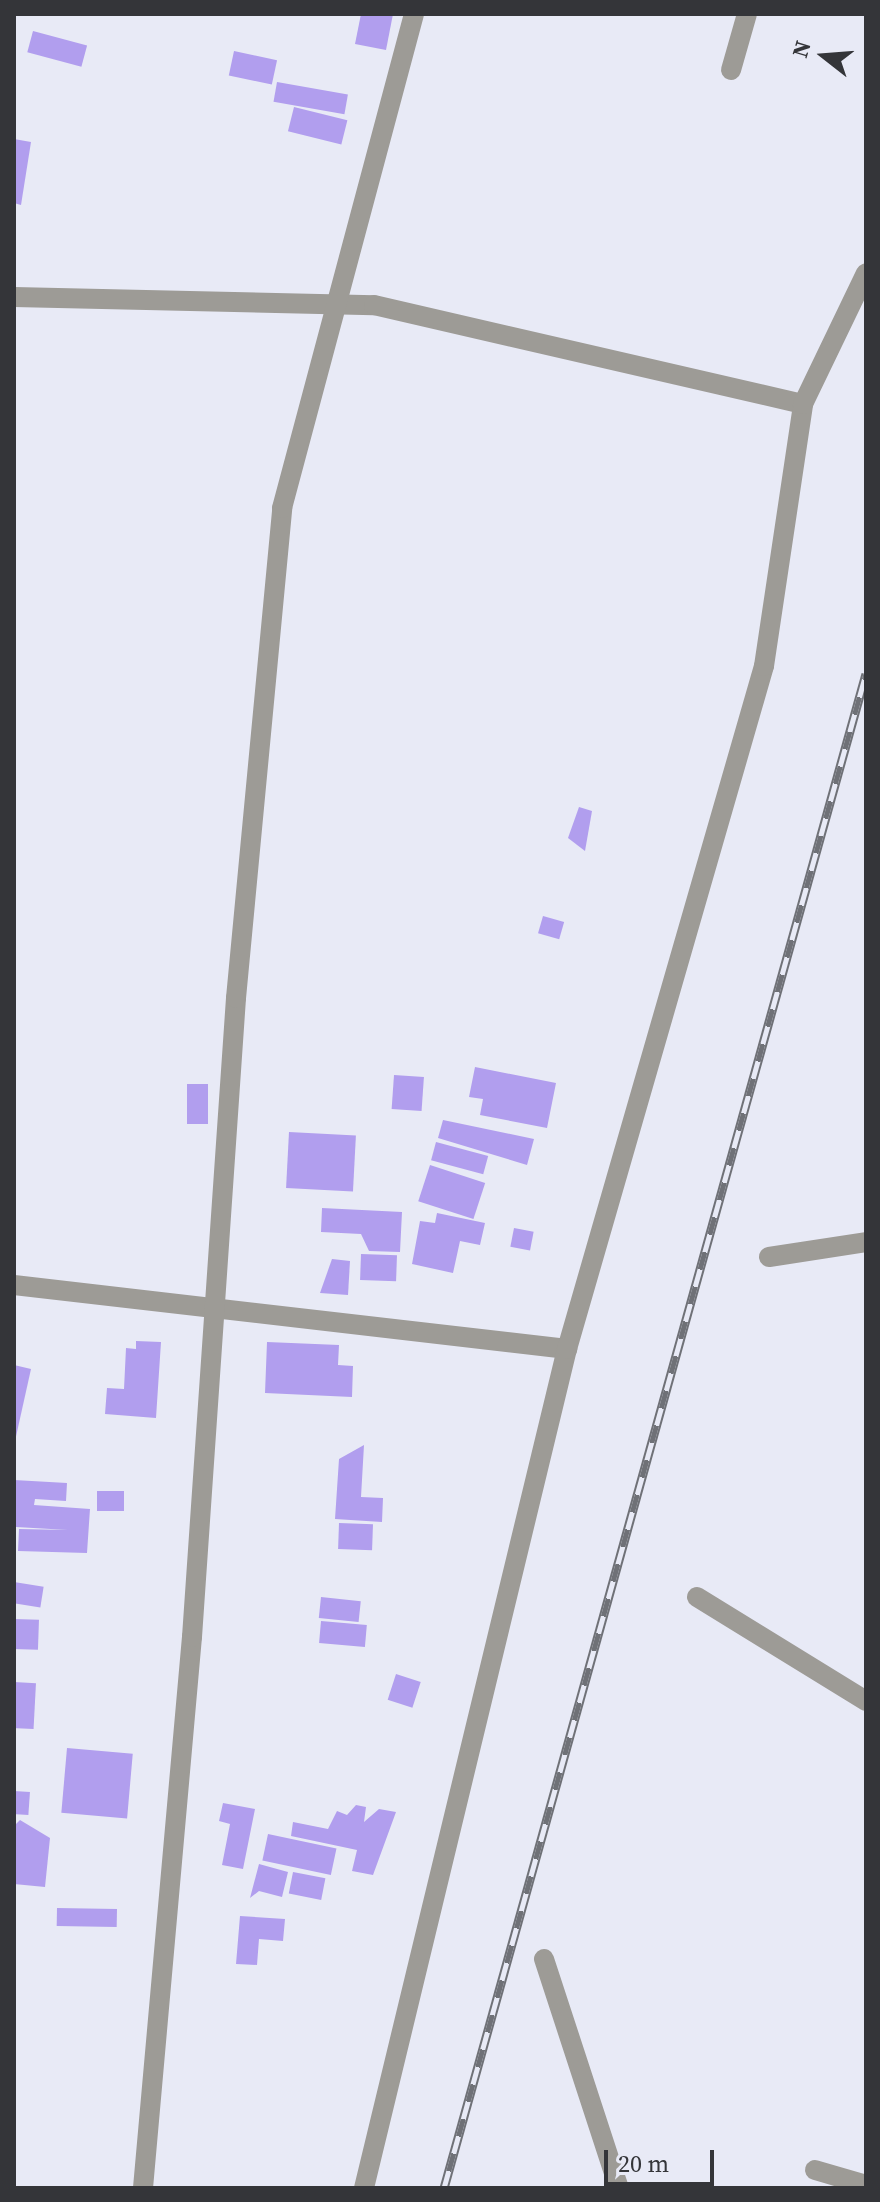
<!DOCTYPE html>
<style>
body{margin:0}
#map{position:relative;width:880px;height:2202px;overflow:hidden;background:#e8eaf6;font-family:"Source Serif 4",serif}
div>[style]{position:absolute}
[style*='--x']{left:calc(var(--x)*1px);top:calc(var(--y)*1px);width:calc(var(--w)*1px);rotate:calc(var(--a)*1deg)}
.building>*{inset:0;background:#b19eee;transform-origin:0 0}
.minor>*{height:20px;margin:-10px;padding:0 10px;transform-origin:10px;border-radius:10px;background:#9d9b96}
.rail>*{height:9px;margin-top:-4.5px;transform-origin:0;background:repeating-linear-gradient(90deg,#e8eaf6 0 18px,#6f7177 0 36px);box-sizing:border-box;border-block:2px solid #6f7177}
span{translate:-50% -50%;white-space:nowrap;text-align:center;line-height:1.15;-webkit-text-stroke:6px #e8eaf6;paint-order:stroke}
.frame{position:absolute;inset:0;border:16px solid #343539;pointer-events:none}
.north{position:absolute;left:784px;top:16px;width:80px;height:80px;-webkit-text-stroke:6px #e8eaf6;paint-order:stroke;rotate:287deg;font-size:22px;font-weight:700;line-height:32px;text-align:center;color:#343539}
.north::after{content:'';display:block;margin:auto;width:28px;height:36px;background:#343539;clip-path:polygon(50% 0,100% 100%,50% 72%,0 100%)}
.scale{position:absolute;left:604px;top:2150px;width:110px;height:36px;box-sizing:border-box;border:4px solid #343539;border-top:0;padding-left:10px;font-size:24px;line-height:28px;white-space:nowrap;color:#343539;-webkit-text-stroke:6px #e8eaf6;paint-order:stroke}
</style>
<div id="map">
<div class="building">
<div style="clip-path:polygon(361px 14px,393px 14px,386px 50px,355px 44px)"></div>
<div style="left:33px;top:31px;width:56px;height:22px;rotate:15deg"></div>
<div style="left:234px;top:51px;width:44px;height:25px;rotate:12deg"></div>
<div style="left:277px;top:82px;width:72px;height:20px;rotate:10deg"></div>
<div style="left:294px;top:107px;width:55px;height:25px;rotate:14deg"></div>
<div style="clip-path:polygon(14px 139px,31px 142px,21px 205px,14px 203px)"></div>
<div style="clip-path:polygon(579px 807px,592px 811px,585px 851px,568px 838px)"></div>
<div style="left:543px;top:916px;width:22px;height:18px;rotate:16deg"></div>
<div style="clip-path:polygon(475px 1067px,556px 1083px,547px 1128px,480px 1115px,483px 1099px,469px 1097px)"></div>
<div style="left:394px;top:1075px;width:30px;height:34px;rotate:4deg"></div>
<div style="left:187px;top:1084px;width:21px;height:40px"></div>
<div style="clip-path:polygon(443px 1120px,534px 1139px,527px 1165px,438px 1138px)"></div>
<div style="left:289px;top:1132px;width:67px;height:56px;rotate:3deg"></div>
<div style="left:436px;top:1142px;width:54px;height:19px;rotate:15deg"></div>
<div style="left:430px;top:1165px;width:58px;height:38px;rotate:18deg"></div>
<div style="clip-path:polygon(322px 1208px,402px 1212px,400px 1252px,369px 1251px,361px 1234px,321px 1232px)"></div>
<div style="clip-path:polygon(437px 1213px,485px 1223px,480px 1245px,460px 1241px,453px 1273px,412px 1264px,420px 1221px,435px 1223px)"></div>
<div style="left:514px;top:1228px;width:20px;height:19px;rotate:11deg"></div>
<div style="left:361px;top:1254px;width:36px;height:26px;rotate:2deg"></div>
<div style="clip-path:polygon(332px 1259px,350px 1261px,348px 1295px,320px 1293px)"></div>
<div style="clip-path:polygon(136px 1341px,161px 1342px,156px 1418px,105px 1414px,107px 1388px,124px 1389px,126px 1348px,136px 1349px)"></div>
<div style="clip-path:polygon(267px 1342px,339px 1345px,338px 1365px,353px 1366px,352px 1397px,265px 1393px)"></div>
<div style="clip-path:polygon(14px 1365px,31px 1369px,15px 1441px,14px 1441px)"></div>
<div style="clip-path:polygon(364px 1445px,361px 1497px,383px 1498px,382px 1522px,335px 1519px,339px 1459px)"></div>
<div style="clip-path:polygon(14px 1480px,67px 1483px,66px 1501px,35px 1499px,34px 1505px,90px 1509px,87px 1553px,18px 1551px,19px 1529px,68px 1530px,16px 1527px)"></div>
<div style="left:97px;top:1491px;width:27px;height:20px"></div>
<div style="left:339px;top:1523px;width:34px;height:26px;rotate:2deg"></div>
<div style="left:14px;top:1582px;width:30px;height:21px;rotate:9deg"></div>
<div style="left:321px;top:1597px;width:40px;height:21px;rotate:6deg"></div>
<div style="left:14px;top:1619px;width:25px;height:30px;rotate:2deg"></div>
<div style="left:321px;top:1621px;width:46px;height:22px;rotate:5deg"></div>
<div style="left:396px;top:1674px;width:26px;height:27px;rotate:18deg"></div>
<div style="left:14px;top:1682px;width:22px;height:46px;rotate:3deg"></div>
<div style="left:67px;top:1748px;width:66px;height:65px;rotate:5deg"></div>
<div style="left:14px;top:1791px;width:16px;height:23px;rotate:4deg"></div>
<div style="clip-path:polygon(223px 1803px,255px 1809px,243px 1869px,222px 1865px,230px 1824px,219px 1821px)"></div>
<div style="clip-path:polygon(356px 1805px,366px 1807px,364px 1822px,379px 1809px,396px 1812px,373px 1875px,352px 1871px,357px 1850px,291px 1836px,293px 1822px,328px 1829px,337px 1811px,347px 1815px)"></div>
<div style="clip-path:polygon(20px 1820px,50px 1838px,45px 1887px,14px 1884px,14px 1826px)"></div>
<div style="left:268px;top:1834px;width:70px;height:27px;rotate:12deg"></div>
<div style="clip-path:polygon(259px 1864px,288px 1872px,282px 1897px,259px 1891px,250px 1898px)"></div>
<div style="left:293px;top:1872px;width:33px;height:22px;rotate:11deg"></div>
<div style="left:57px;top:1908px;width:60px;height:18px;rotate:1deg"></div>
<div style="clip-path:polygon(240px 1916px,285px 1919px,283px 1941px,259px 1939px,257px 1965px,236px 1964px)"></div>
</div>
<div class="minor">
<div style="--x:731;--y:70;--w:58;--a:-74.1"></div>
<div style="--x:14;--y:297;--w:360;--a:1.3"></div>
<div style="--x:374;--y:305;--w:440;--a:13"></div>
<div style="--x:769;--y:1257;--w:98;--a:-8.8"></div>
<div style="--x:14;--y:1285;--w:557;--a:6.6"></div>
<div style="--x:697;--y:1597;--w:198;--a:31.6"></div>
<div style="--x:544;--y:1959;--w:241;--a:71.9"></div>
<div style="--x:815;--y:2170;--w:53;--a:16.4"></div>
<div style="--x:143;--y:2188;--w:553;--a:-84.92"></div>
<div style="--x:192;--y:1637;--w:641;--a:-86.06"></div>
<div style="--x:236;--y:998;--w:492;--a:-84.6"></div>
<div style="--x:282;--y:508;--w:511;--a:-75.04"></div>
<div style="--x:364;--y:2188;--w:863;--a:-76.4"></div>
<div style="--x:567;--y:1349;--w:711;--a:-73.91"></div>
<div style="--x:764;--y:666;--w:265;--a:-81.5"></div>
<div style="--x:803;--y:404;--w:145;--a:-64.3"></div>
</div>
<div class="rail">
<div style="--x:444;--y:2188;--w:1572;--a:-74.43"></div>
</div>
<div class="frame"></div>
<div class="north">N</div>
<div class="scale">20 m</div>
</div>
